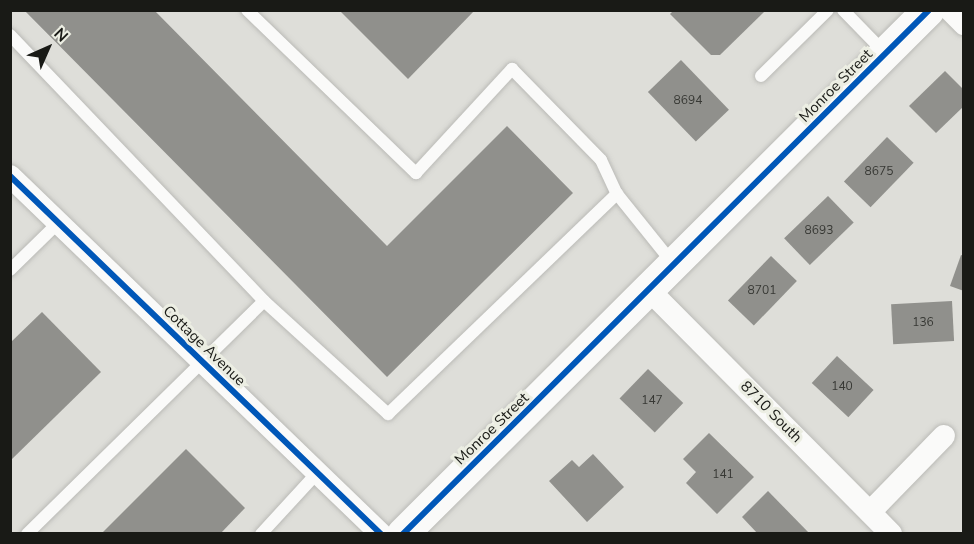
<!DOCTYPE html>
<style>
body{margin:0}
#map{position:relative;width:974px;height:544px;overflow:hidden;background:#deded9;font-family:"Nunito Sans",sans-serif}
div>[style]{position:absolute}
[style*='--x']{left:calc(var(--x)*1px);top:calc(var(--y)*1px);width:calc(var(--w)*1px);rotate:calc(var(--a)*1deg)}
.building>*{inset:0;background:#90908c;transform-origin:0 0}
.roads{filter:drop-shadow(0 0 2px #babab6) drop-shadow(0 0 2px #babab6)}
.lane>*{height:12px;margin:-6px;padding:0 6px;transform-origin:6px;border-radius:6px;background:#fafaf9}
.street>*{height:22px;margin:-11px;padding:0 11px;transform-origin:11px;border-radius:11px;background:#fafaf9}
.secondary>*{height:32px;margin:-16px;padding:0 16px;transform-origin:16px;border-radius:16px;background:#fafaf9}
.cycleway>*{height:6px;margin:-3px;padding:0 3px;transform-origin:3px;border-radius:3px;background:#0057b8}
span{translate:-50% -50%;white-space:nowrap;text-align:center;line-height:1.15;-webkit-text-stroke:6px #eceee3;paint-order:stroke}
.number-label{font-size:12px;color:#373834}
.number-label span{-webkit-text-stroke-width:0}
.street-label{font-size:15px;color:#191a16}
.frame{position:absolute;inset:0;border:12px solid #191a16;pointer-events:none}
.north{position:absolute;left:18px;top:18px;width:60px;height:60px;-webkit-text-stroke:4px #eceee3;paint-order:stroke;rotate:45deg;font-size:16px;font-weight:700;line-height:24px;text-align:center;color:#191a16}
.north::after{content:'';display:block;margin:auto;width:21px;height:27px;background:#191a16;clip-path:polygon(50% 0,100% 100%,50% 72%,0 100%)}
</style>
<div id="map">
<div class="building">
<div style="clip-path:polygon(24px 10px,154px 10px,387px 246px,507px 126px,573px 193px,387px 377px)"></div>
<div style="clip-path:polygon(339px 10px,475px 10px,408px 79px)"></div>
<div style="clip-path:polygon(674px 10px,766px 10px,720px 55px,711px 55px,670px 14px)"></div>
<div style="left:681px;top:60px;width:69px;height:46px;rotate:46deg"></div>
<div style="clip-path:polygon(945px 71px,964px 90px,964px 106px,936px 133px,909px 106px)"></div>
<div style="left:887px;top:137px;width:37px;height:62px;rotate:44deg"></div>
<div style="left:828px;top:196px;width:37px;height:61px;rotate:46deg"></div>
<div style="clip-path:polygon(961px 255px,964px 256px,964px 291px,950px 286px)"></div>
<div style="left:771px;top:256px;width:36px;height:62px;rotate:44deg"></div>
<div style="left:952px;top:301px;width:40px;height:61px;rotate:87deg"></div>
<div style="clip-path:polygon(42px 312px,101px 372px,10px 461px,10px 343px)"></div>
<div style="left:837px;top:356px;width:50px;height:37px;rotate:43deg"></div>
<div style="left:648px;top:369px;width:49px;height:41px;rotate:44deg"></div>
<div style="clip-path:polygon(709px 433px,754px 477px,717px 514px,686px 483px,696px 472px,683px 459px)"></div>
<div style="clip-path:polygon(186px 449px,245px 508px,220px 534px,101px 534px)"></div>
<div style="clip-path:polygon(593px 454px,624px 487px,587px 522px,549px 481px,572px 460px,579px 467px)"></div>
<div style="clip-path:polygon(768px 491px,810px 534px,758px 534px,742px 517px)"></div>
</div>
<div class="roads">
<div class="lane">
<div style="--x:247;--y:10;--w:235;--a:44"></div>
<div style="--x:416;--y:173;--w:142;--a:-47.3"></div>
<div style="--x:512;--y:69;--w:127;--a:45.6"></div>
<div style="--x:601;--y:160;--w:38;--a:65"></div>
<div style="--x:617;--y:194;--w:91;--a:51.2"></div>
<div style="--x:843;--y:10;--w:60;--a:45.7"></div>
<div style="--x:10;--y:35;--w:368;--a:46.3"></div>
<div style="--x:761;--y:76;--w:94;--a:-44.6"></div>
<div style="--x:10;--y:270;--w:69;--a:-44.4"></div>
<div style="--x:27;--y:534;--w:332;--a:-44.5"></div>
<div style="--x:264;--y:301;--w:168;--a:42.3"></div>
<div style="--x:388;--y:414;--w:318;--a:-43.9"></div>
<div style="--x:261;--y:534;--w:84;--a:-47.4"></div>
</div>
<div class="street">
<div style="--x:950;--y:10;--w:20;--a:45"></div>
<div style="--x:10;--y:176;--w:516;--a:43.98"></div>
<div style="--x:650;--y:291;--w:342;--a:45.2"></div>
<div style="--x:870;--y:512;--w:106;--a:-45.8"></div>
</div>
<div class="secondary">
<div style="--x:403;--y:534;--w:742;--a:-44.89"></div>
</div>
</div>
<div class="cycleway">
<div style="--x:10;--y:176;--w:516;--a:43.98"></div>
<div style="--x:403;--y:534;--w:742;--a:-44.89"></div>
</div>
<div class="number-label">
<span style="left:688px;top:101px">8694</span>
<span style="left:879px;top:172px">8675</span>
<span style="left:819px;top:231px">8693</span>
<span style="left:762px;top:291px">8701</span>
<span style="left:923px;top:323px">136</span>
<span style="left:842px;top:387px">140</span>
<span style="left:652px;top:401px">147</span>
<span style="left:723px;top:475px">141</span>
</div>
<div class="street-label">
<span style="left:836px;top:86px;rotate:-45deg">Monroe Street</span>
<span style="left:204px;top:346px;rotate:44deg">Cottage Avenue</span>
<span style="left:771px;top:412px;rotate:45deg">8710 South</span>
<span style="left:492px;top:429px;rotate:-44deg">Monroe Street</span>
</div>
<div class="frame"></div>
<div class="north">N</div>
</div>
